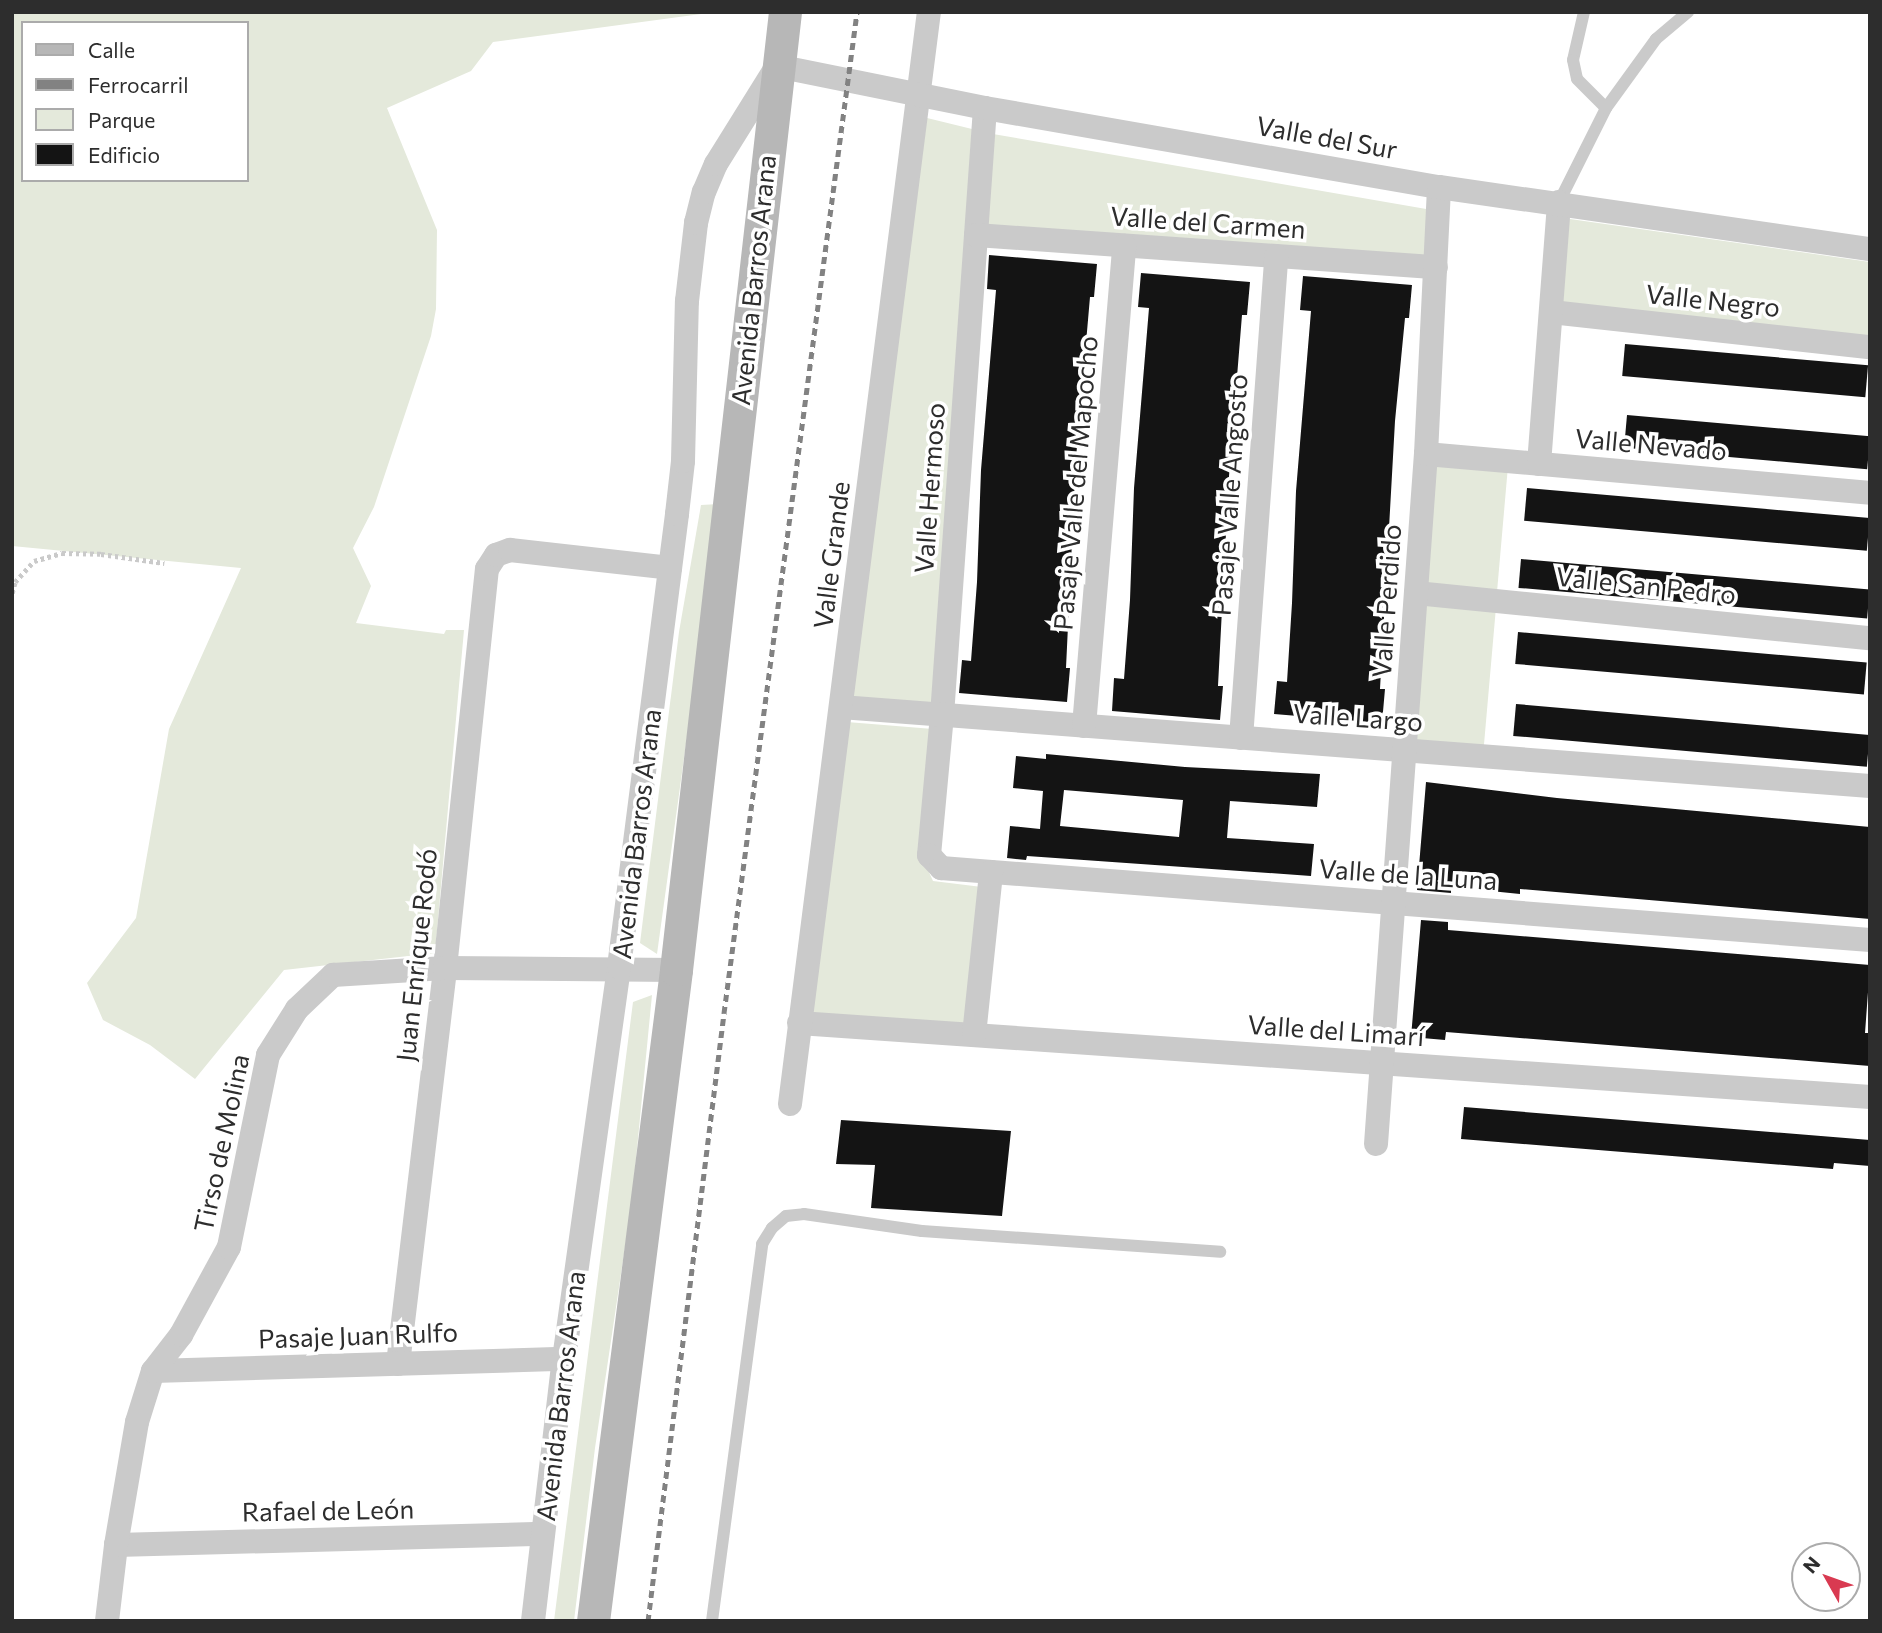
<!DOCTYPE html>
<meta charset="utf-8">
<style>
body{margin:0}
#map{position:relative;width:1882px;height:1633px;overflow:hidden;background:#fff;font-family:Commissioner,sans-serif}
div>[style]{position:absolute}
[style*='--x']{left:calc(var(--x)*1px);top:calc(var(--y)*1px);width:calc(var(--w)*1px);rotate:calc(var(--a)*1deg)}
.green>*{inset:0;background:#e4e9db;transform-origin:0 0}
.building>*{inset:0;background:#141414;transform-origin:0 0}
.path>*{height:4.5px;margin-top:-2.25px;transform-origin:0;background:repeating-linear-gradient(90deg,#cacaca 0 3.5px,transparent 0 7px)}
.lane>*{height:12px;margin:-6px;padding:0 6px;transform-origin:6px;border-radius:6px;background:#cacaca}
.street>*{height:24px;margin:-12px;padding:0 12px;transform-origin:12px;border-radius:12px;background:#cacaca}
.secondary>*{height:33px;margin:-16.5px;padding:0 16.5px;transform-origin:16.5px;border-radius:16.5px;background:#b7b7b7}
.rail>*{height:5px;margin-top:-2.5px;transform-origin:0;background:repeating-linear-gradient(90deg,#828282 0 7px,transparent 0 12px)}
span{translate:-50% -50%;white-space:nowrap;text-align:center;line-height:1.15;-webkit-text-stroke:7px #fff;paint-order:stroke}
.street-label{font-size:26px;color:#2d2d2d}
.frame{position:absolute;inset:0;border:14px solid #2d2d2d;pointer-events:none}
.legend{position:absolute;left:21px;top:21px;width:228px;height:161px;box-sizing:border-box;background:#fff;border:2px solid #ababab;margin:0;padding:9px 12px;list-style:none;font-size:21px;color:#2d2d2d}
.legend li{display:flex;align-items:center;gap:14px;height:35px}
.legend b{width:35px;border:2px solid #ababab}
.north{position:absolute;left:1791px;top:1542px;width:70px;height:70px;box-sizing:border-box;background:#fff;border:2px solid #ababab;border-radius:50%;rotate:310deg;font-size:19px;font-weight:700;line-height:28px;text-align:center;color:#2d2d2d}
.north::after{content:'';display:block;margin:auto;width:24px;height:32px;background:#d93a51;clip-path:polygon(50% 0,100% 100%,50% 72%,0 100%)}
</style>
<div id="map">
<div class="green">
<div style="clip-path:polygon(evenodd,12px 12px,716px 12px,493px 42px,471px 71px,387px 108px,437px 230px,436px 309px,431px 336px,374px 507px,353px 548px,371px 586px,356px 623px,444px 634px,446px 630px,464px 630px,435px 953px,284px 970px,195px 1079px,150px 1045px,103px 1020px,87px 983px,136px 918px,169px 729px,241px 568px,12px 546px,12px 12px,23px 23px,247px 23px,247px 180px,23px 180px,23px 23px)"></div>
<div style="clip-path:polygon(923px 117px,972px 129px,934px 715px,848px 708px)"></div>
<div style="clip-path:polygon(987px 133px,1432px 210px,1428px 258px,981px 227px)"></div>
<div style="clip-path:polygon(1563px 218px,1870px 262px,1870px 341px,1558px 306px)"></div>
<div style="left:1435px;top:463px;width:73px;height:122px;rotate:5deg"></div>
<div style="clip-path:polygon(719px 504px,657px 954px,640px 943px,679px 632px,701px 505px)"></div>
<div style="left:1425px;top:604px;width:71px;height:142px;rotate:5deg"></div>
<div style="clip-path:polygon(847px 722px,933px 729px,922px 857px,933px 881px,982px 887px,968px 1037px,808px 1023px)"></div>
<div style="clip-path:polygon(652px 995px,632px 1200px,595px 1448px,574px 1621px,554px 1621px,633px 1002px)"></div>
</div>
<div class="building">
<div style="clip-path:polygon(989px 255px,1097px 264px,1094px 297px,1090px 297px,1076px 458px,1066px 668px,1070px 668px,1067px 702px,959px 693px,962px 660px,971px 661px,977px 582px,981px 470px,996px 290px,987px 289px)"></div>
<div style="clip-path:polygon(1141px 273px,1250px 282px,1247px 315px,1242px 315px,1229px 476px,1218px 686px,1223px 686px,1220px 720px,1112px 711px,1114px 678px,1124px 679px,1130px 600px,1134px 488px,1149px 308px,1138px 307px)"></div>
<div style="clip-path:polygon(1303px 276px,1412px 285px,1409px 318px,1405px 318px,1395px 421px,1380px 689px,1385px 689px,1382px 723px,1274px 714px,1277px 681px,1287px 682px,1292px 603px,1296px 491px,1311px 311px,1300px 310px)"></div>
<div style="left:1625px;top:344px;width:244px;height:32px;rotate:5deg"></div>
<div style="left:1627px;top:415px;width:244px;height:33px;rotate:5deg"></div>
<div style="left:1527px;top:488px;width:344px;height:33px;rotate:5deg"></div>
<div style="left:1521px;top:559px;width:350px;height:29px;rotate:5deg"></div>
<div style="left:1518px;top:632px;width:350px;height:32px;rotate:5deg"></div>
<div style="left:1516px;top:704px;width:355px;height:32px;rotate:5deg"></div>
<div style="clip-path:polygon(evenodd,1046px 754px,1185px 767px,1320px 774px,1317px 807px,1230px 801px,1227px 838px,1314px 844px,1311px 876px,1027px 856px,1026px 860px,1007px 858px,1010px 826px,1040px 829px,1043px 791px,1013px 788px,1016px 756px,1046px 759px,1046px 754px,1064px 790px,1183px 800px,1179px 837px,1060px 826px,1064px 790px)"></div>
<div style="clip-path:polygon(1426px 782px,1557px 798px,1870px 827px,1870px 919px,1520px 889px,1520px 894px,1451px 887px,1451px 893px,1417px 890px)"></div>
<div style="clip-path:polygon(1421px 920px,1448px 922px,1448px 930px,1870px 965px,1865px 1033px,1870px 1033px,1870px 1066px,1446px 1032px,1445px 1040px,1411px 1037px)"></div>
<div style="clip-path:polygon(1464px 1107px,1870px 1140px,1870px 1166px,1834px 1163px,1833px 1169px,1461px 1139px)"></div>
<div style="clip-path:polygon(841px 1120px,1011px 1131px,1002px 1216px,871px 1208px,875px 1165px,836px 1164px)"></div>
</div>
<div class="path">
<div style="--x:12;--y:593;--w:11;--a:-75"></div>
<div style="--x:15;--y:582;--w:28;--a:-48"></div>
<div style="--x:34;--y:561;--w:29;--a:-16"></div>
<div style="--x:62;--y:553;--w:39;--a:1"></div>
<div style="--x:101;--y:554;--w:64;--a:8.1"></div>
</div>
<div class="lane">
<div style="--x:1584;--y:12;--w:49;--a:102.9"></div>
<div style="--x:1573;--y:60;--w:19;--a:78"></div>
<div style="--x:1577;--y:79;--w:41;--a:45"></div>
<div style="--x:1559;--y:202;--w:105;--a:-63.4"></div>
<div style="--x:1606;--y:108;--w:85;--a:-54.1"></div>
<div style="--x:1656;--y:39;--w:42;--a:-40.2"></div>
<div style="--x:712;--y:1621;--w:380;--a:-82.4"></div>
<div style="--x:762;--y:1244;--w:19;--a:-58"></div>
<div style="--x:772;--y:1228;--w:18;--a:-41"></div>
<div style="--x:786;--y:1216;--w:18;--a:-6"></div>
<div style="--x:804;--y:1214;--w:119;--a:8.2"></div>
<div style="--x:922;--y:1231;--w:299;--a:4"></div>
</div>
<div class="street">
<div style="--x:985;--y:108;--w:609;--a:94.05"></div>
<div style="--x:942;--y:715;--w:141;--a:95.3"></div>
<div style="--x:929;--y:855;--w:18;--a:47"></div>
<div style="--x:941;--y:868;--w:932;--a:4.43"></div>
<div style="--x:976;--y:235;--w:461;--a:4"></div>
<div style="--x:1551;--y:312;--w:321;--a:6.3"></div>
<div style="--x:1426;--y:454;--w:446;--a:5"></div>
<div style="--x:1539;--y:464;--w:263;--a:-85.6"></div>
<div style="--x:1416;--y:593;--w:456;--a:5.7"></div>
<div style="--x:841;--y:707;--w:1032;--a:4.39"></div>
<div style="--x:1084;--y:726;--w:482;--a:-85.2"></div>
<div style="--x:1241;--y:738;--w:483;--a:-85.8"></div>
<div style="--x:799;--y:1023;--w:1074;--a:3.95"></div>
<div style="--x:974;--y:1035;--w:164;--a:-84"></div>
<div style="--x:790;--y:1104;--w:1101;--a:-82.75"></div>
<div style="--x:1376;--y:1144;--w:692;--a:-85.86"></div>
<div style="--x:1426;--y:454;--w:267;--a:-87.2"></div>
<div style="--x:398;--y:1364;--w:399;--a:-83.2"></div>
<div style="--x:445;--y:968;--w:401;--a:-84"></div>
<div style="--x:487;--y:569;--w:17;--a:-57"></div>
<div style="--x:496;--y:555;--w:15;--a:-20"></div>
<div style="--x:510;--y:550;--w:161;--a:6.4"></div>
<div style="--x:153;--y:1371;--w:411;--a:-1.7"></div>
<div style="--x:116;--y:1545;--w:427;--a:-1.5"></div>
<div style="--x:107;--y:1621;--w:77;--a:-83.2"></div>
<div style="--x:116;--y:1545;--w:125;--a:-80.3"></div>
<div style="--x:137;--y:1422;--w:53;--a:-72.6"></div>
<div style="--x:153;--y:1371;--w:46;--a:-52.1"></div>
<div style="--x:181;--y:1335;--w:100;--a:-61.4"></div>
<div style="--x:229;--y:1247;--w:196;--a:-78.5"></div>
<div style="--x:268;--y:1055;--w:54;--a:-57.8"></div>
<div style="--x:297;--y:1009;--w:50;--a:-43.4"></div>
<div style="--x:333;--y:975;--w:112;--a:-3.6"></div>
<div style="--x:445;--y:968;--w:231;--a:0.5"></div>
<div style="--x:533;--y:1621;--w:264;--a:-83.3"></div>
<div style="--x:564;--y:1359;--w:396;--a:-82"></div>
<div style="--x:619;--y:967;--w:457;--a:-82.7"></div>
<div style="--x:677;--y:514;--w:53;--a:-83.5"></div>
<div style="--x:683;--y:461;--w:160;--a:-88.6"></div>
<div style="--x:687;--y:301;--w:79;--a:-83.4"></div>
<div style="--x:696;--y:223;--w:32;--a:-76"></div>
<div style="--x:704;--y:192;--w:30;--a:-67"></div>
<div style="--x:716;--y:164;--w:115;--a:-58.1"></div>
<div style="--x:777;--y:66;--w:212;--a:11.4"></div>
<div style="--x:985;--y:108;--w:461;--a:9.9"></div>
<div style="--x:1439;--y:187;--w:435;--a:8.2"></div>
</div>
<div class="secondary">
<div style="--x:593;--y:1621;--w:656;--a:-82.73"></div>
<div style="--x:676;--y:970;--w:964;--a:-83.51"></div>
</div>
<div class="rail">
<div style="--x:648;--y:1621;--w:613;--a:-82.87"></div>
<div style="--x:724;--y:1013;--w:1010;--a:-82.43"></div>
</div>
<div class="street-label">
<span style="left:1327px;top:137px;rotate:10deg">Valle del Sur</span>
<span style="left:1208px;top:222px;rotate:4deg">Valle del Carmen</span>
<span style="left:753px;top:280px;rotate:-84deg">Avenida Barros Arana</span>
<span style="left:1713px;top:300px;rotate:6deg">Valle Negro</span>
<span style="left:1651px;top:444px;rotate:5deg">Valle Nevado</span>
<span style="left:1075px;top:483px;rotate:-85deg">Pasaje Valle del Mapocho</span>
<span style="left:929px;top:488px;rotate:-86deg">Valle Hermoso</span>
<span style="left:1229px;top:495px;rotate:-86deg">Pasaje Valle Angosto</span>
<span style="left:831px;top:555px;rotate:-83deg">Valle Grande</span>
<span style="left:1646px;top:585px;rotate:6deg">Valle San Pedro</span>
<span style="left:1386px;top:601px;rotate:-86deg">Valle Perdido</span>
<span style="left:1358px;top:717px;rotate:4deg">Valle Largo</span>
<span style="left:636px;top:834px;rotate:-83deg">Avenida Barros Arana</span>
<span style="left:1408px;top:874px;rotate:4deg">Valle de la Luna</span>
<span style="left:416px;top:955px;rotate:-84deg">Juan Enrique Rodó</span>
<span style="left:1336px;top:1030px;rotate:4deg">Valle del Limarí</span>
<span style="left:221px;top:1143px;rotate:-78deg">Tirso de Molina</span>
<span style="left:358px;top:1335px;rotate:-2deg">Pasaje Juan Rulfo</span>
<span style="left:560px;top:1396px;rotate:-83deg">Avenida Barros Arana</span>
<span style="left:328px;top:1510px;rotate:-1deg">Rafael de León</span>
</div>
<div class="frame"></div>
<ul class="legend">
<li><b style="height:9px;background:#b7b7b7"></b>Calle</li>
<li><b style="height:9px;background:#828282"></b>Ferrocarril</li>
<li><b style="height:19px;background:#e4e9db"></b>Parque</li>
<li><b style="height:19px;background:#141414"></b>Edificio</li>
</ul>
<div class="north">N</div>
</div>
